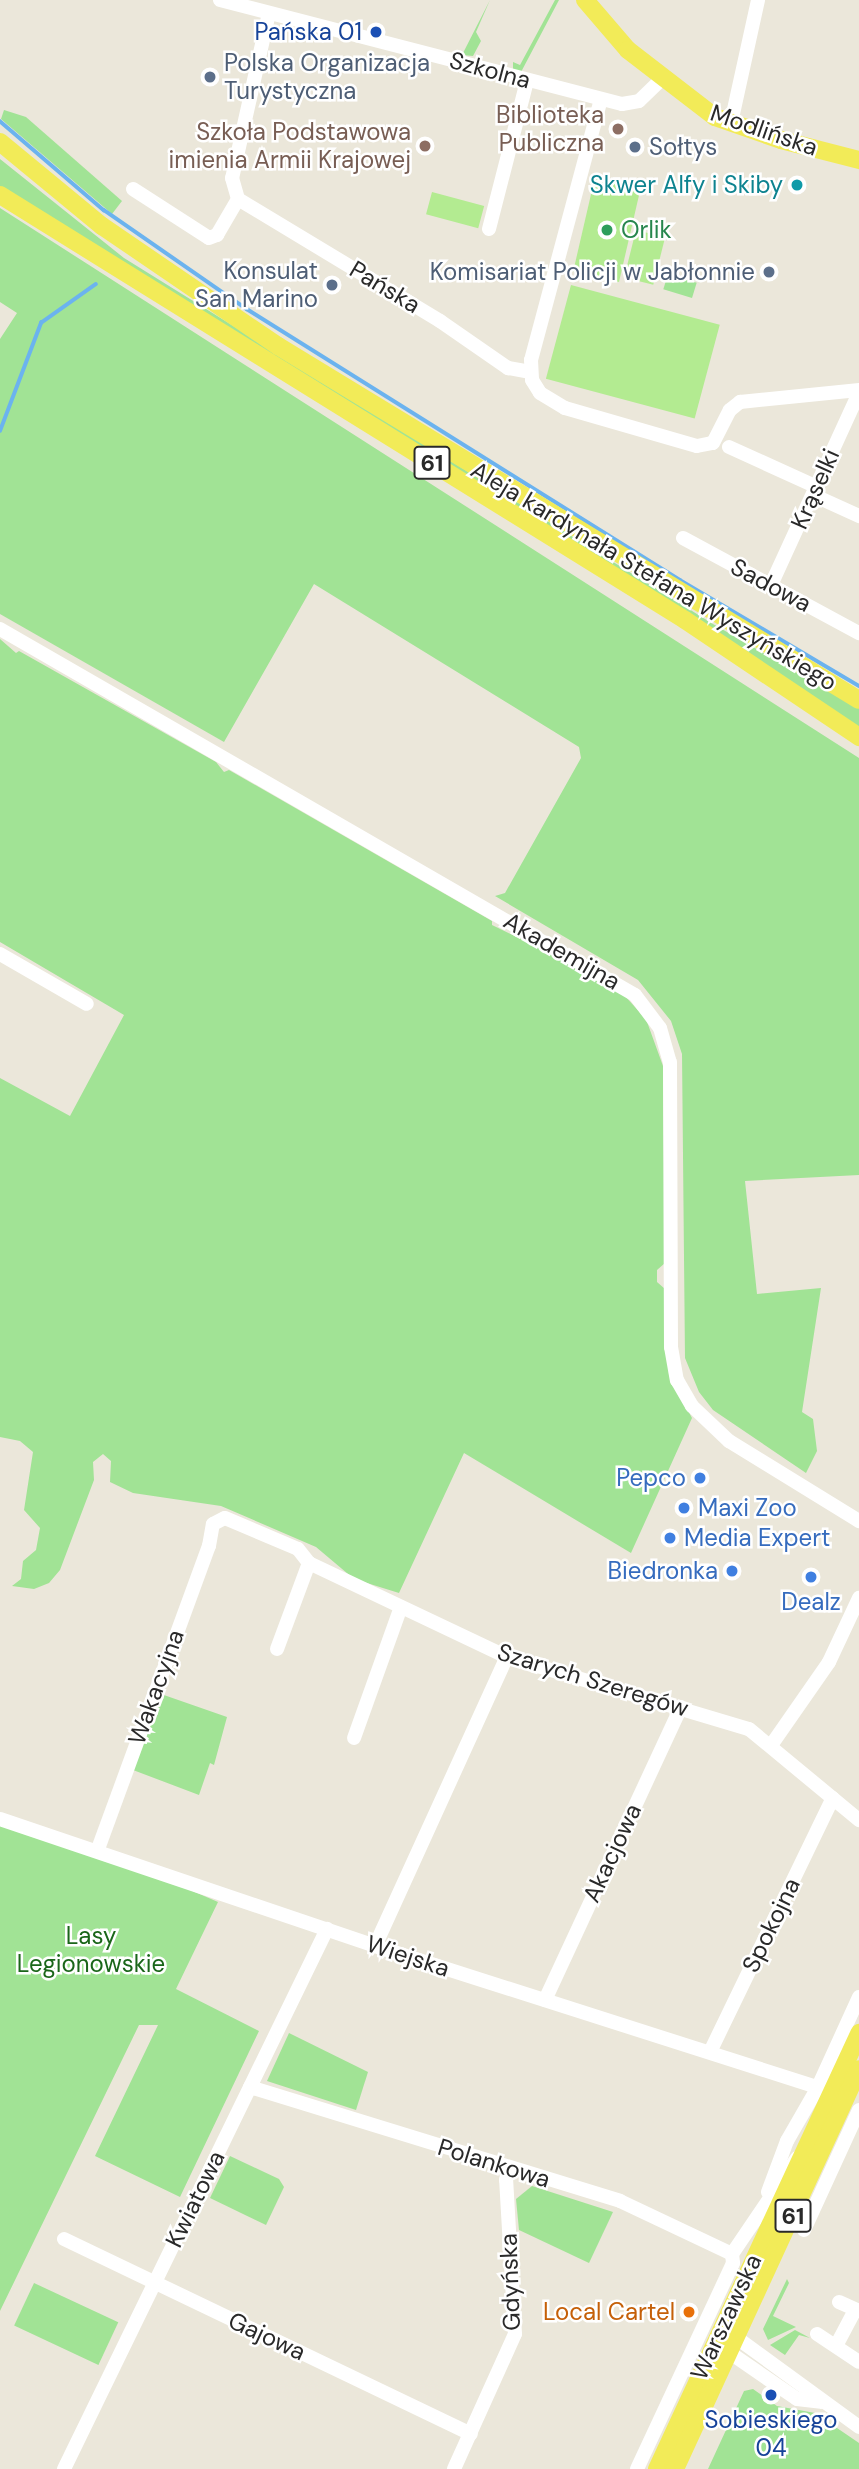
<!DOCTYPE html>
<meta charset="utf-8">
<style>
body{margin:0}
#map{position:relative;width:859px;height:2469px;overflow:hidden;background:#ebe7da;font-family:"DM Sans",sans-serif}
div>[style]{position:absolute}
[style*='--x']{left:calc(var(--x)*1px);top:calc(var(--y)*1px);width:calc(var(--w)*1px);rotate:calc(var(--a)*1deg)}
.green>*{inset:0;background:#a1e395;transform-origin:0 0}
.pitch>*{inset:0;background:#b3eb91;transform-origin:0 0}
.stream>*{height:3.5px;margin:-1.75px;padding:0 1.75px;transform-origin:1.75px;border-radius:1.75px;background:#6bb3ef}
.minor>*{height:14px;margin:-7px;padding:0 7px;transform-origin:7px;border-radius:7px;background:#fff}
.major>*{height:18px;margin:-9px;padding:0 9px;transform-origin:9px;border-radius:9px;background:#f2eb58}
.dots>*{width:19px;height:19px;translate:-50% -50%;box-sizing:border-box;border:4px solid #fff;border-radius:50%}
span{translate:-50% -50%;white-space:nowrap;text-align:center;line-height:1.15;-webkit-text-stroke:5px #fff;paint-order:stroke}
.shield-label span{padding:2px 5px;background:#fff;border:2px solid;border-radius:5px;-webkit-text-stroke-width:0}
.shield-label{font-size:23px;color:#292929;font-weight:700}
.transit-label{font-size:24px;color:#164399}
.right{translate:-100% -50%;text-align:right}
.service-label{font-size:24px;color:#4e5e75}
.left{translate:0 -50%;text-align:left}
.street-label{font-size:24px;color:#292929}
.education-label{font-size:24px;color:#785e54}
.culture-label{font-size:24px;color:#0d838f}
.leisure-label{font-size:24px;color:#27864d}
.shop-label{font-size:24px;color:#366cbe}
.park-label{font-size:24px;color:#1a6619}
.food-label{font-size:24px;color:#c56008}
</style>
<div id="map">
<div class="green">
<div style="clip-path:polygon(490px 0,476px 32px,481px 41px,473px 56px,462px 55px)"></div>
<div style="clip-path:polygon(555px 0,559px 0,520px 74px,513px 70px,513px 62px,520px 65px)"></div>
<div style="clip-path:polygon(4px 110px,26px 117px,122px 201px,112px 214px,1px 119px)"></div>
<div style="clip-path:polygon(0 159px,124px 258px,713px 624px,859px 708px,859px 730px,0 188px)"></div>
<div style="clip-path:polygon(0 208px,859px 758px,859px 1175px,745px 1181px,757px 1294px,821px 1288px,802px 1412px,813px 1419px,817px 1451px,806px 1473px,713px 1410px,699px 1392px,685px 1358px,682px 1054px,671px 1021px,638px 980px,495px 896px,505px 893px,581px 758px,579px 747px,314px 584px,224px 742px,0 614px,0 339px,17px 313px,0 302px)"></div>
<div style="left:668px;top:274px;width:30px;height:16px;rotate:17deg"></div>
<div style="clip-path:polygon(0 639px,16px 653px,19px 651px,216px 762px,224px 772px,229px 770px,492px 921px,492px 925px,523px 940px,527px 936px,624px 995px,646px 1019px,663px 1066px,665px 1263px,657px 1270px,657px 1282px,665px 1289px,669px 1375px,692px 1418px,631px 1553px,464px 1453px,399px 1593px,354px 1579px,316px 1547px,221px 1506px,133px 1493px,110px 1482px,111px 1461px,103px 1454px,93px 1462px,94px 1480px,60px 1570px,49px 1583px,34px 1589px,12px 1586px,21px 1579px,23px 1561px,36px 1550px,40px 1528px,24px 1510px,33px 1452px,20px 1441px,0 1437px,0 1078px,70px 1116px,124px 1015px,0 942px)"></div>
<div style="clip-path:polygon(161px 1694px,227px 1717px,214px 1765px,210px 1763px,199px 1795px,133px 1770px)"></div>
<div style="clip-path:polygon(0 1823px,167px 1880px,218px 1902px,176px 1989px,259px 2031px,180px 2197px,95px 2156px,158px 2025px,139px 2025px,0 2311px)"></div>
<div style="clip-path:polygon(289px 2033px,368px 2072px,356px 2110px,267px 2081px)"></div>
<div style="clip-path:polygon(230px 2156px,279px 2179px,284px 2187px,266px 2225px,210px 2198px)"></div>
<div style="clip-path:polygon(532px 2186px,613px 2212px,589px 2263px,519px 2230px,516px 2199px)"></div>
<div style="clip-path:polygon(787px 2279px,789px 2283px,773px 2316px,796px 2327px,768px 2340px,763px 2329px)"></div>
<div style="left:34px;top:2283px;width:93px;height:47px;rotate:25deg"></div>
<div style="clip-path:polygon(795px 2330px,810px 2338px,799px 2335px,785px 2355px,770px 2345px)"></div>
<div style="clip-path:polygon(753px 2389px,777px 2406px,815px 2413px,859px 2443px,859px 2469px,708px 2469px,744px 2391px)"></div>
</div>
<div class="pitch">
<div style="left:595px;top:177px;width:47px;height:97px;rotate:13deg"></div>
<div style="left:432px;top:192px;width:54px;height:23px;rotate:15deg"></div>
<div style="left:636px;top:230px;width:30px;height:49px;rotate:14deg"></div>
<div style="left:571px;top:285px;width:154px;height:97px;rotate:15deg"></div>
</div>
<div class="stream">
<div style="--x:0;--y:121;--w:137;--a:40.6"></div>
<div style="--x:104;--y:210;--w:174;--a:34.7"></div>
<div style="--x:247;--y:309;--w:511;--a:32.04"></div>
<div style="--x:680;--y:580;--w:208;--a:30.6"></div>
<div style="--x:0;--y:431;--w:116;--a:-69.2"></div>
<div style="--x:41;--y:323;--w:67;--a:-35.3"></div>
</div>
<div class="minor">
<div style="--x:220;--y:0;--w:415;--a:14.5"></div>
<div style="--x:622;--y:104;--w:17;--a:-10"></div>
<div style="--x:639;--y:101;--w:32;--a:-44"></div>
<div style="--x:269;--y:13;--w:169;--a:102.6"></div>
<div style="--x:232;--y:178;--w:22;--a:74"></div>
<div style="--x:238;--y:199;--w:236;--a:31.1"></div>
<div style="--x:440;--y:321;--w:83;--a:34.7"></div>
<div style="--x:508;--y:368;--w:23;--a:10"></div>
<div style="--x:601;--y:99;--w:270;--a:105"></div>
<div style="--x:531;--y:360;--w:20;--a:87"></div>
<div style="--x:532;--y:380;--w:15;--a:58"></div>
<div style="--x:540;--y:393;--w:29;--a:31"></div>
<div style="--x:565;--y:408;--w:137;--a:16.1"></div>
<div style="--x:697;--y:446;--w:16;--a:-11"></div>
<div style="--x:713;--y:443;--w:37;--a:-63"></div>
<div style="--x:730;--y:410;--w:13;--a:-39"></div>
<div style="--x:740;--y:402;--w:120;--a:-5.8"></div>
<div style="--x:731;--y:123;--w:126;--a:-77.6"></div>
<div style="--x:133;--y:189;--w:90;--a:32.8"></div>
<div style="--x:209;--y:238;--w:9;--a:-21"></div>
<div style="--x:217;--y:235;--w:42;--a:-59.7"></div>
<div style="--x:489;--y:229;--w:153;--a:-75.6"></div>
<div style="--x:729;--y:447;--w:97;--a:24.4"></div>
<div style="--x:813;--y:495;--w:51;--a:24.5"></div>
<div style="--x:683;--y:538;--w:200;--a:28.4"></div>
<div style="--x:771;--y:585;--w:211;--a:-65.4"></div>
<div style="--x:0;--y:629;--w:733;--a:29.96"></div>
<div style="--x:635;--y:995;--w:41;--a:52.9"></div>
<div style="--x:660;--y:1028;--w:35;--a:74"></div>
<div style="--x:670;--y:1062;--w:285;--a:89.8"></div>
<div style="--x:671;--y:1347;--w:34;--a:80"></div>
<div style="--x:677;--y:1380;--w:30;--a:60"></div>
<div style="--x:692;--y:1406;--w:51;--a:43.4"></div>
<div style="--x:729;--y:1441;--w:153;--a:31.6"></div>
<div style="--x:0;--y:954;--w:100;--a:29.9"></div>
<div style="--x:277;--y:1649;--w:92;--a:-69.6"></div>
<div style="--x:354;--y:1738;--w:139;--a:-70.3"></div>
<div style="--x:772;--y:1744;--w:100;--a:-55.2"></div>
<div style="--x:829;--y:1662;--w:71;--a:-64.9"></div>
<div style="--x:0;--y:1819;--w:396;--a:18.7"></div>
<div style="--x:375;--y:1946;--w:465;--a:17.7"></div>
<div style="--x:98;--y:1849;--w:323;--a:-69.9"></div>
<div style="--x:209;--y:1546;--w:22;--a:-80"></div>
<div style="--x:213;--y:1524;--w:13;--a:-27"></div>
<div style="--x:225;--y:1518;--w:79;--a:23"></div>
<div style="--x:298;--y:1549;--w:18;--a:52"></div>
<div style="--x:309;--y:1563;--w:219;--a:25.4"></div>
<div style="--x:507;--y:1657;--w:252;--a:16.6"></div>
<div style="--x:749;--y:1729;--w:143;--a:39.6"></div>
<div style="--x:375;--y:1946;--w:318;--a:-65.5"></div>
<div style="--x:545;--y:2000;--w:323;--a:-65.1"></div>
<div style="--x:710;--y:2052;--w:282;--a:-64.2"></div>
<div style="--x:250;--y:2087;--w:387;--a:17.1"></div>
<div style="--x:620;--y:2201;--w:124;--a:25.3"></div>
<div style="--x:768;--y:2192;--w:54;--a:-69.6"></div>
<div style="--x:787;--y:2141;--w:62;--a:-60.1"></div>
<div style="--x:818;--y:2087;--w:99;--a:-65.5"></div>
<div style="--x:804;--y:2230;--w:132;--a:-65.4"></div>
<div style="--x:64;--y:2239;--w:451;--a:25.6"></div>
<div style="--x:839;--y:2302;--w:22;--a:24"></div>
<div style="--x:817;--y:2334;--w:50;--a:33.7"></div>
<div style="--x:727;--y:2339;--w:10;--a:-6"></div>
<div style="--x:737;--y:2338;--w:151;--a:36.1"></div>
<div style="--x:836;--y:2346;--w:41;--a:-62.2"></div>
<div style="--x:723;--y:2348;--w:90;--a:34.6"></div>
<div style="--x:797;--y:2399;--w:24;--a:7"></div>
<div style="--x:64;--y:2469;--w:601;--a:-64.03"></div>
<div style="--x:454;--y:2469;--w:148;--a:-65.7"></div>
<div style="--x:515;--y:2334;--w:154;--a:-93.3"></div>
<div style="--x:506;--y:2180;--w:13;--a:-77"></div>
<div style="--x:637;--y:2469;--w:227;--a:-65"></div>
<div style="--x:733;--y:2263;--w:9;--a:-96"></div>
<div style="--x:732;--y:2254;--w:116;--a:-55.9"></div>
</div>
<div class="major">
<div style="--x:585;--y:0;--w:66;--a:49.3"></div>
<div style="--x:628;--y:50;--w:110;--a:37.6"></div>
<div style="--x:715;--y:117;--w:70;--a:19.2"></div>
<div style="--x:781;--y:140;--w:81;--a:14.4"></div>
<div style="--x:0;--y:142;--w:132;--a:39.5"></div>
<div style="--x:102;--y:226;--w:213;--a:34.3"></div>
<div style="--x:278;--y:346;--w:680;--a:31.35"></div>
<div style="--x:0;--y:195;--w:806;--a:31.82"></div>
<div style="--x:685;--y:620;--w:210;--a:33.9"></div>
<div style="--x:657;--y:2469;--w:481;--a:-65.1"></div>
<div style="--x:675;--y:2469;--w:440;--a:-65.3"></div>
</div>
<div class="dots">
<div style="left:376px;top:32px;background:#1a4fb4"></div>
<div style="left:210px;top:77px;background:#5c6f8a"></div>
<div style="left:618px;top:129px;background:#8d6e63"></div>
<div style="left:425px;top:146px;background:#8d6e63"></div>
<div style="left:635px;top:147px;background:#5c6f8a"></div>
<div style="left:797px;top:185px;background:#0f9aa8"></div>
<div style="left:607px;top:230px;background:#2e9e5b"></div>
<div style="left:769px;top:272px;background:#5c6f8a"></div>
<div style="left:332px;top:285px;background:#5c6f8a"></div>
<div style="left:700px;top:1478px;background:#3f7fe0"></div>
<div style="left:684px;top:1508px;background:#3f7fe0"></div>
<div style="left:670px;top:1538px;background:#3f7fe0"></div>
<div style="left:732px;top:1571px;background:#3f7fe0"></div>
<div style="left:811px;top:1577px;background:#3f7fe0"></div>
<div style="left:689px;top:2312px;background:#e8710a"></div>
<div style="left:771px;top:2395px;background:#1a4fb4"></div>
</div>
<div class="shield-label">
<span style="left:432px;top:463px">61</span>
<span style="left:793px;top:2216px">61</span>
</div>
<div class="transit-label">
<span class="right" style="left:362px;top:32px">Pańska 01</span>
<span style="left:771px;top:2434px">Sobieskiego<br>04</span>
</div>
<div class="service-label">
<span class="left" style="left:224px;top:77px">Polska Organizacja<br>Turystyczna</span>
<span class="left" style="left:649px;top:147px">Sołtys</span>
<span class="right" style="left:318px;top:285px">Konsulat<br>San Marino</span>
<span class="right" style="left:755px;top:272px">Komisariat Policji w Jabłonnie</span>
</div>
<div class="street-label">
<span style="left:490px;top:70px;rotate:15deg">Szkolna</span>
<span style="left:764px;top:130px;rotate:19deg">Modlińska</span>
<span style="left:385px;top:287px;rotate:31deg">Pańska</span>
<span style="left:815px;top:489px;rotate:-66deg">Krąselki</span>
<span style="left:654px;top:576px;rotate:31deg">Aleja kardynała Stefana Wyszyńskiego</span>
<span style="left:771px;top:585px;rotate:28deg">Sadowa</span>
<span style="left:562px;top:951px;rotate:30deg">Akademijna</span>
<span style="left:593px;top:1680px;rotate:17deg">Szarych Szeregów</span>
<span style="left:156px;top:1687px;rotate:-70deg">Wakacyjna</span>
<span style="left:612px;top:1853px;rotate:-65deg">Akacjowa</span>
<span style="left:771px;top:1925px;rotate:-64deg">Spokojna</span>
<span style="left:408px;top:1956px;rotate:18deg">Wiejska</span>
<span style="left:494px;top:2163px;rotate:17deg">Polankowa</span>
<span style="left:195px;top:2199px;rotate:-64deg">Kwiatowa</span>
<span style="left:510px;top:2282px;rotate:-92deg">Gdyńska</span>
<span style="left:726px;top:2317px;rotate:-65deg">Warszawska</span>
<span style="left:267px;top:2336px;rotate:25deg">Gajowa</span>
</div>
<div class="education-label">
<span class="right" style="left:604px;top:129px">Biblioteka<br>Publiczna</span>
<span class="right" style="left:411px;top:146px">Szkoła Podstawowa<br>imienia Armii Krajowej</span>
</div>
<div class="culture-label">
<span class="right" style="left:783px;top:185px">Skwer Alfy i Skiby</span>
</div>
<div class="leisure-label">
<span class="left" style="left:621px;top:230px">Orlik</span>
</div>
<div class="shop-label">
<span class="right" style="left:686px;top:1478px">Pepco</span>
<span class="left" style="left:698px;top:1508px">Maxi Zoo</span>
<span class="left" style="left:684px;top:1538px">Media Expert</span>
<span class="right" style="left:718px;top:1571px">Biedronka</span>
<span style="left:811px;top:1602px">Dealz</span>
</div>
<div class="park-label">
<span style="left:91px;top:1950px">Lasy<br>Legionowskie</span>
</div>
<div class="food-label">
<span class="right" style="left:675px;top:2312px">Local Cartel</span>
</div>
</div>
